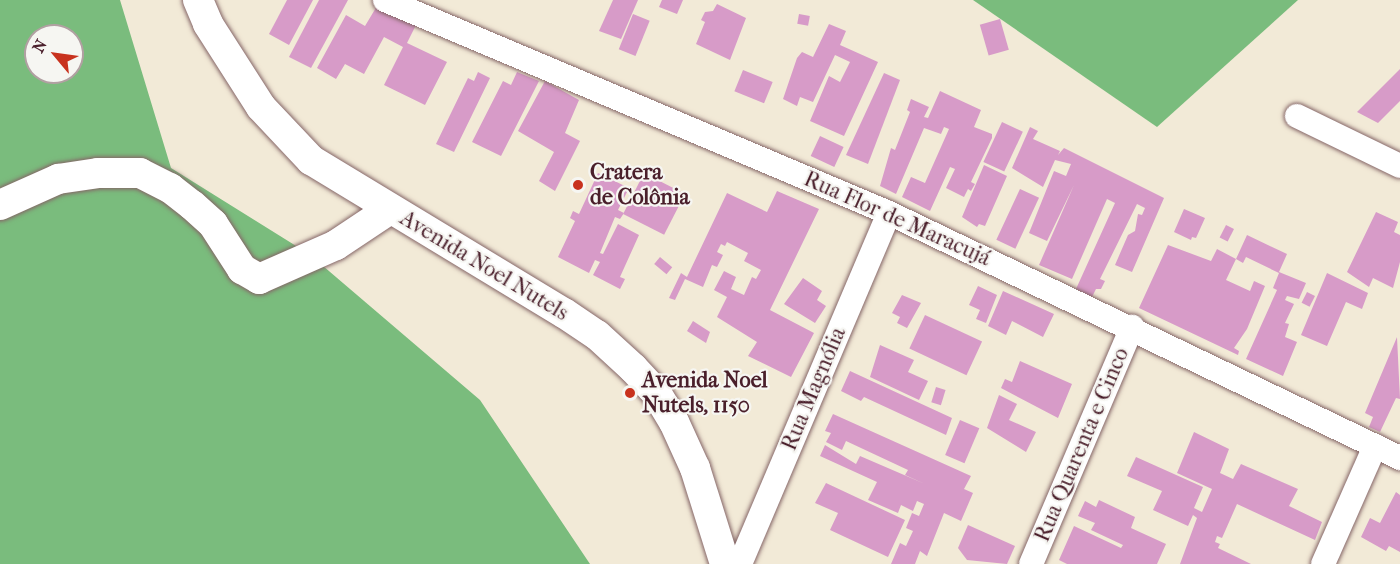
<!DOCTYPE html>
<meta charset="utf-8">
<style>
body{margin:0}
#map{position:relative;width:1400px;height:564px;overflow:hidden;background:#f2ead7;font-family:"IM FELL French Canon",serif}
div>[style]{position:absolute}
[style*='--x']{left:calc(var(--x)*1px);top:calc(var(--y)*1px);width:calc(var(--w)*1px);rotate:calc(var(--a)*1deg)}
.forest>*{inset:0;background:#7abc7d}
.building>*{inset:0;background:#d79bc8;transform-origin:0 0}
.roads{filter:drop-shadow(0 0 2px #856667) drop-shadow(0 0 2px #856667)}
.minor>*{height:24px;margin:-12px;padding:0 12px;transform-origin:12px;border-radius:12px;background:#fff}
.tertiary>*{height:30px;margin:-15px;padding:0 15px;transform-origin:15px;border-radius:15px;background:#fff}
.dots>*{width:16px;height:16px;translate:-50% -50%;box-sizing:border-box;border:3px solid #f6f6f2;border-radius:50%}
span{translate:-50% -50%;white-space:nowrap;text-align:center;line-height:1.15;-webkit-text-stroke:4.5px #f6f6f2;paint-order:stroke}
.poi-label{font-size:22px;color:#4a1f2b;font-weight:700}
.left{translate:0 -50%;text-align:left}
.street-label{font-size:22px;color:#4a1f2b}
.north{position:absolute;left:24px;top:24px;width:60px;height:60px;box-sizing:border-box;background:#f6f6f2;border:2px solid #b1a0a2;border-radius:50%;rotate:299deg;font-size:16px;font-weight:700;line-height:24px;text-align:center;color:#4a1f2b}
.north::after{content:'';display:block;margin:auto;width:21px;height:27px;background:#c8321e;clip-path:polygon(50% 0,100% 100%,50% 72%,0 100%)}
</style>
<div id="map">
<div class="forest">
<div style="clip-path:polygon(evenodd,0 0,120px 0,171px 168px,309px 254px,480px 400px,590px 564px,0 564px,0 0,36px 36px,72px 36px,72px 72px,36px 72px,36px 36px)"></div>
<div style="clip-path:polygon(973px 0,1298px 0,1157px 127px)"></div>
</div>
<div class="building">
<div style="clip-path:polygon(287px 0,313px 0,289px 45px,269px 34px)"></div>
<div style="clip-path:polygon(319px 0,348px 0,311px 68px,289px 57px)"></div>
<div style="clip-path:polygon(613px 0,638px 0,621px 39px,599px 31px)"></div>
<div style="clip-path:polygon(662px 0,683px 0,677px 14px,659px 7px)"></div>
<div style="clip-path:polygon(717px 4px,746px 18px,730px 60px,696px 44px,705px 22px,701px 20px,705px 12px,713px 11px)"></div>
<div style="clip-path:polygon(377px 6px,416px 25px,407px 43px,447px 62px,425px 105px,384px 85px,403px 47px,384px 37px,364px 74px,345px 64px,336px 79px,317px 68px,346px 15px,365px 26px)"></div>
<div style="left:633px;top:14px;width:18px;height:38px;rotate:22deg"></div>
<div style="left:799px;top:14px;width:11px;height:10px;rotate:10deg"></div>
<div style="left:1000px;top:19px;width:32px;height:21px;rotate:74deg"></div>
<div style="clip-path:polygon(829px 24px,846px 31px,840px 45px,878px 62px,844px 136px,810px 121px,829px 76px,840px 82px,850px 62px,835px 55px,813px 102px,800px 97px,797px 106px,783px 99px,797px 58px,802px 52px,813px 57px)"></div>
<div style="clip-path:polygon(1400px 69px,1400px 101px,1378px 123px,1357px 112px)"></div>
<div style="left:743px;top:70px;width:32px;height:23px;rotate:22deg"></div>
<div style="clip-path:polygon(478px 72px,490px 78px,454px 152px,436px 144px,468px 78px,474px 81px)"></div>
<div style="clip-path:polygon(517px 72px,539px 81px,501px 156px,472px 142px,503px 81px,511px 85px)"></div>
<div style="clip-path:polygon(884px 73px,900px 80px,868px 164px,846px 155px)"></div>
<div style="clip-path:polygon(545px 81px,579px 100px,565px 133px,580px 141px,555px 191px,539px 181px,554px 152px,518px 131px)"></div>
<div style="clip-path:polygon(940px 91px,981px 110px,974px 127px,992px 134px,992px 138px,971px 182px,975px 184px,971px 191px,968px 189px,964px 197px,946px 188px,955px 169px,950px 167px,930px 211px,902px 197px,911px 177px,925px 183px,949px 129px,944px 127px,941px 134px,924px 128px,896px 194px,880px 186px,891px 148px,895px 150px,910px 112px,907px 110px,911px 99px,929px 107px,924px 117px,928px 118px)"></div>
<div style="left:1002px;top:122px;width:23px;height:44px;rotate:25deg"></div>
<div style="clip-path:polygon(1030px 127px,1038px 131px,1033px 139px,1060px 151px,1058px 155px,1064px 148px,1164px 198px,1132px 272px,1115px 265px,1128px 235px,1135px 231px,1138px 214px,1142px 215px,1145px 208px,1137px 204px,1100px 279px,1105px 281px,1101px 289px,1096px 289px,1092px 297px,1076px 289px,1115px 203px,1107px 199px,1072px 279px,1039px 265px,1074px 185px,1047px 241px,1029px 233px,1054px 171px,1066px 176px,1071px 164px,1055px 160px,1043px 187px,1012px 168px)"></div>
<div style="left:820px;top:136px;width:26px;height:22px;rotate:25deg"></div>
<div style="clip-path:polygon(984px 165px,1007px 176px,985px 226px,979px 224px,977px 227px,962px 217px)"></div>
<div style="clip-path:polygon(598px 173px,629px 188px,618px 210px,624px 213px,620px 219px,615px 217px,600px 253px,603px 254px,618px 224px,639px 235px,620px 277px,625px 279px,620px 289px,593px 275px,600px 262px,595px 260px,589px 273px,558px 257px,575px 221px,570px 218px,573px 211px,579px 214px)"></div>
<div style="left:644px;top:173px;width:46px;height:46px;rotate:27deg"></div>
<div style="left:1020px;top:189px;width:21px;height:56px;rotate:25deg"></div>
<div style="clip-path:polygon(777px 191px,819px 209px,770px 310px,814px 333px,791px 377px,748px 356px,757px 342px,717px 317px,727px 297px,714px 290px,724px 271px,736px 277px,731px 289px,744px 295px,752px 277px,756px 279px,761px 270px,744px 261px,748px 253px,727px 242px,725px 246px,721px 244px,717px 252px,723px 255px,717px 267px,712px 265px,703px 287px,685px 279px,675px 300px,669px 298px,681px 273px,687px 277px,727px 193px,767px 212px)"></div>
<div style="clip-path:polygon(1184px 209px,1205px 218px,1196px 238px,1192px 237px,1191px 240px,1174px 232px)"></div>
<div style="clip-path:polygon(1376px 212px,1398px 222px,1394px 232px,1400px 235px,1400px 262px,1393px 288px,1373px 278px,1369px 287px,1347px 272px)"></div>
<div style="left:1226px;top:225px;width:9px;height:14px;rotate:27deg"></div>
<div style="clip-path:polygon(1247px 235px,1287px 254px,1279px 272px,1306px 283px,1299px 299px,1287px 296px,1285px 300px,1294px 304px,1285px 323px,1289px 324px,1285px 337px,1297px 342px,1283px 376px,1246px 359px,1277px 290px,1273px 288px,1279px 273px,1246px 257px,1243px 263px,1236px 259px)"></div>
<div style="clip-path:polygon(1168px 245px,1211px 261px,1217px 249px,1236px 259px,1226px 280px,1250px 291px,1254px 281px,1265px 286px,1247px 329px,1234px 348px,1239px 351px,1238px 355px,1139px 308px)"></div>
<div style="left:660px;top:257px;width:16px;height:9px;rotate:40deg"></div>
<div style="clip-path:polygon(1327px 273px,1368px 293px,1362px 309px,1346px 302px,1327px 346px,1301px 335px)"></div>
<div style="clip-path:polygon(803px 278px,822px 291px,817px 300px,826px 306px,815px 323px,784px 304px)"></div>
<div style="clip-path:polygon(978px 286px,997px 295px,986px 323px,976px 319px,980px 310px,969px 305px)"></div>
<div style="clip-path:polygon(1003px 291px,1054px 314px,1043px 337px,1012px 321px,1006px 335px,988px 326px)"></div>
<div style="left:1307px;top:292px;width:9px;height:12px;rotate:27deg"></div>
<div style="clip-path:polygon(902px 295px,921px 303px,907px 328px,897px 323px,900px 317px,892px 313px)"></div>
<div style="left:925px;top:315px;width:63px;height:37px;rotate:25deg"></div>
<div style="clip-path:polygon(693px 321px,710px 332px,706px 343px,687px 331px)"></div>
<div style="clip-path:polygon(1397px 337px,1400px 399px,1396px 398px,1380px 432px,1369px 427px,1373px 417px,1365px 413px)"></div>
<div style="clip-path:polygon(880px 345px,914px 360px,908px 372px,928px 381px,919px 400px,870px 377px)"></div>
<div style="clip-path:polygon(1020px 361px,1072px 384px,1058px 418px,1001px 388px,1005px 379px,1012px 382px)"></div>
<div style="clip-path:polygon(850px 371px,952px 418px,946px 435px,864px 397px,861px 401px,841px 391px)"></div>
<div style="left:936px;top:387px;width:10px;height:16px;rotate:17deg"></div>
<div style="clip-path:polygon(999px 395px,1017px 404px,1009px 420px,1036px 432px,1026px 452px,987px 428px)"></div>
<div style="clip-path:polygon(833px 414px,971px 476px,964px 489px,973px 493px,961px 521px,944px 513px,927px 556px,920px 551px,915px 564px,891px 564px,900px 543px,906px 546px,913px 531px,906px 528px,912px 513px,919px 516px,924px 504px,917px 501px,913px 511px,901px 505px,898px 513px,868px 500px,877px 482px,820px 456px,825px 445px,856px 464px,860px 456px,925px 484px,905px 475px,908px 470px,846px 441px,842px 450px,826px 442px,831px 433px,825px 431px)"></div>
<div style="left:960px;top:420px;width:21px;height:38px;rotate:23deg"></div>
<div style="clip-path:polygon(1194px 432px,1229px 449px,1220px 473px,1233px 479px,1241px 464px,1298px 489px,1289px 506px,1322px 522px,1315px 540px,1237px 504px,1222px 538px,1217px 536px,1215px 542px,1220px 544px,1218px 548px,1251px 564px,1180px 564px,1197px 518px,1193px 515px,1188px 526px,1153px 510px,1162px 491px,1127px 476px,1136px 457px,1203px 487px,1194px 508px,1202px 512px,1212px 489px,1177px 473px)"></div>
<div style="clip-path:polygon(826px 483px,905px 520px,888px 557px,830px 530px,838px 513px,815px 503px)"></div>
<div style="clip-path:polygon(1396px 492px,1400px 495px,1400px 552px,1389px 546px,1386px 551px,1361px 537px,1370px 518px,1380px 523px)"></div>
<div style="clip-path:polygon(1099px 500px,1135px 517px,1131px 528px,1166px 544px,1157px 564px,1067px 564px,1059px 560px,1074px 526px,1121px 548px,1123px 545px,1091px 530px,1095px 523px,1078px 516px,1085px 501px,1096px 507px)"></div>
<div style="clip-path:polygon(968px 525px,1015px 546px,1007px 564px,967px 560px,958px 548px)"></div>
</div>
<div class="roads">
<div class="minor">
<div style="--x:385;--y:0;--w:547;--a:22.91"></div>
<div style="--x:889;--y:213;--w:567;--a:25.62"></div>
<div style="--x:1297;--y:116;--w:114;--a:25.9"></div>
<div style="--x:740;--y:564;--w:381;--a:-67"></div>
<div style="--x:1031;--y:564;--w:258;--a:-66.9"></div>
<div style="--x:1323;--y:564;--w:129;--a:-66.2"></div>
</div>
<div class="tertiary">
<div style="--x:198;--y:0;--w:26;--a:67"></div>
<div style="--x:208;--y:24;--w:98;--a:57.4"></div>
<div style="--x:261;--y:107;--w:73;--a:46.7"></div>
<div style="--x:311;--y:160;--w:296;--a:31.2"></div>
<div style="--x:564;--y:313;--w:40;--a:34"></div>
<div style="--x:597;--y:335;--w:49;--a:42.5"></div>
<div style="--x:633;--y:368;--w:35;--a:47"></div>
<div style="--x:657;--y:394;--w:33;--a:59"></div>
<div style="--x:674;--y:422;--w:51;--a:65.5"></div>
<div style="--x:695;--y:468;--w:101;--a:72.6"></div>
<div style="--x:0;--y:205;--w:64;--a:-24.1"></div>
<div style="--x:58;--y:179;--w:40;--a:-8.5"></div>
<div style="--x:98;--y:173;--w:42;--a:0"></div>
<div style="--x:140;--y:173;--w:34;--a:27"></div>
<div style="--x:170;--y:188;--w:28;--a:38"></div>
<div style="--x:192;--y:205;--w:28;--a:42"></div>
<div style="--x:213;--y:224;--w:54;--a:57.2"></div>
<div style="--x:242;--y:269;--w:20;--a:30"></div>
<div style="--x:259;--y:279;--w:84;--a:-23.8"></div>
<div style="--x:336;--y:245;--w:65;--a:-33.7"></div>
</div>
</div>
<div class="dots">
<div style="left:578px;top:185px;background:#c8321e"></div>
<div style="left:630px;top:393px;background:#c8321e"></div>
</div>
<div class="poi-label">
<span class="left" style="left:590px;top:185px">Cratera<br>de Colônia</span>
<span class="left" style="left:642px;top:393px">Avenida Noel<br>Nutels, 1150</span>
</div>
<div class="street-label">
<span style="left:897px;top:219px;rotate:24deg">Rua Flor de Maracujá</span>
<span style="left:484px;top:266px;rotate:31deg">Avenida Noel Nutels</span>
<span style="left:814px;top:389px;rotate:-67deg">Rua Magnólia</span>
<span style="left:1082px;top:445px;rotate:-67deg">Rua Quarenta e Cinco</span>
</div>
<div class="north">N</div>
</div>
